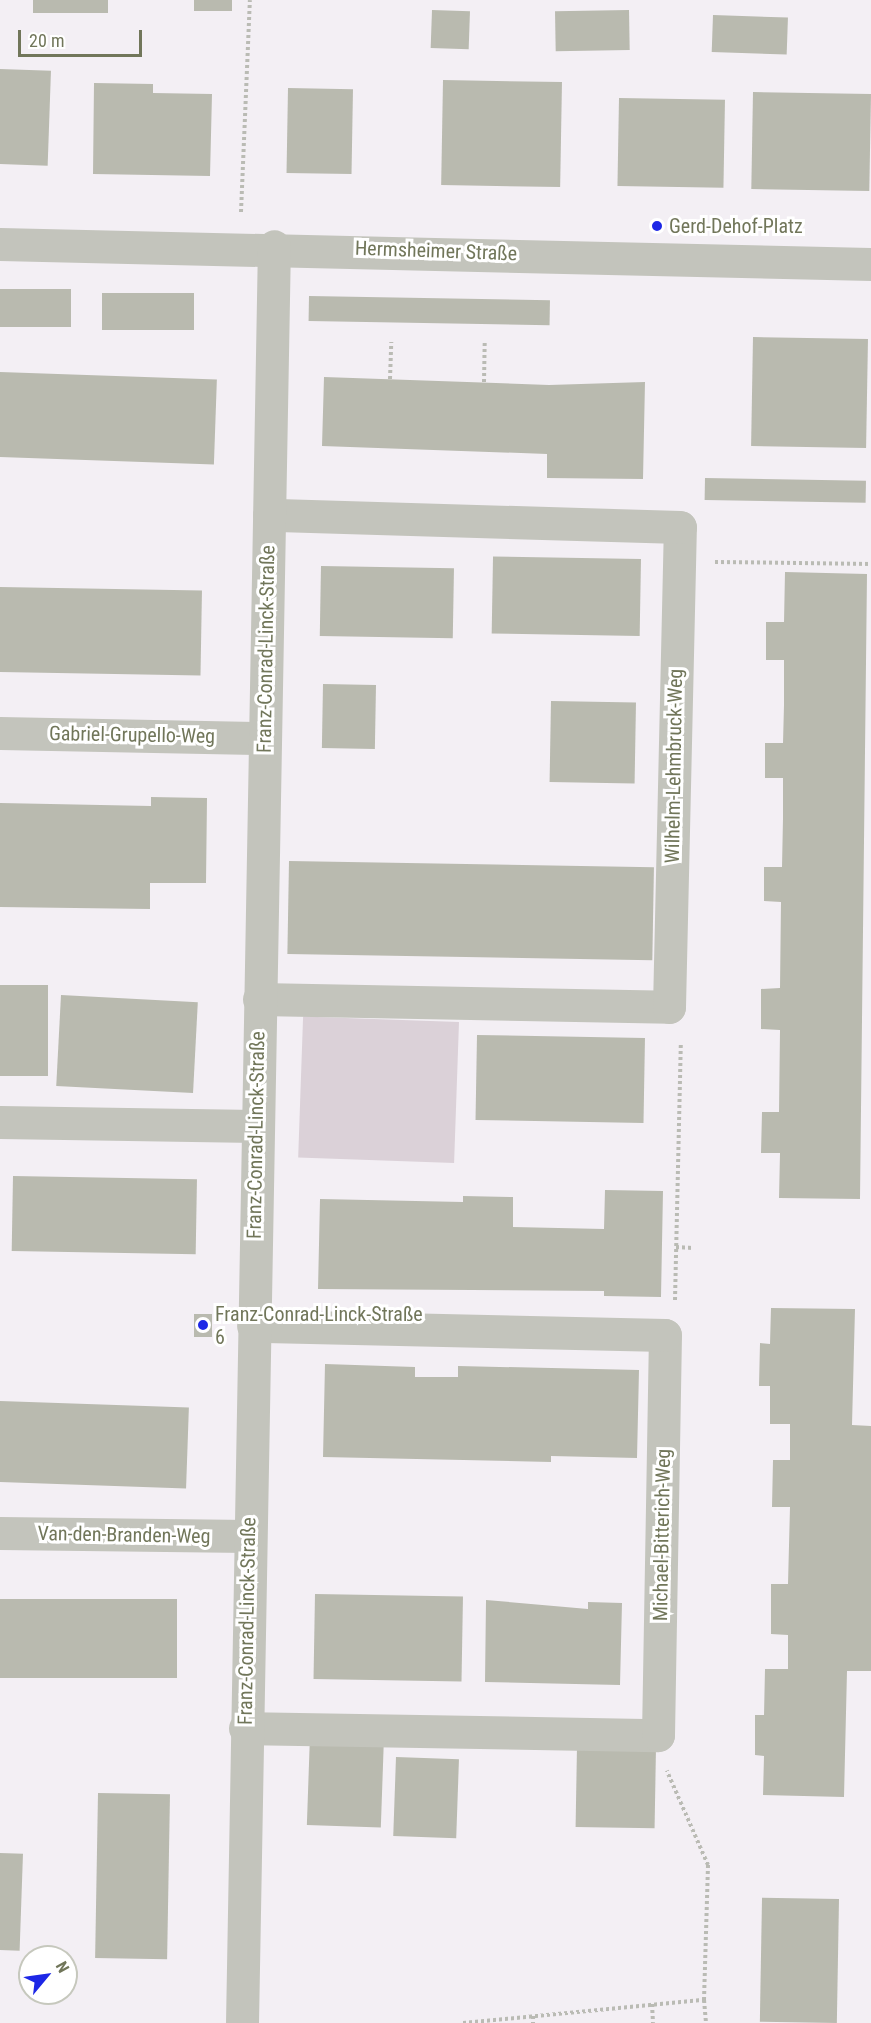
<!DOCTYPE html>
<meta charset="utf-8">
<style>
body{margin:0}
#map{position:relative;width:871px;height:2023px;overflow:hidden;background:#f3eff4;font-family:"Roboto Condensed",sans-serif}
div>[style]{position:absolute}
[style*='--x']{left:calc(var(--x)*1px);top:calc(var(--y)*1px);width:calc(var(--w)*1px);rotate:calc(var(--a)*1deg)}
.green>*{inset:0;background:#dbd1d8;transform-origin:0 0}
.building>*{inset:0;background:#b9baaf;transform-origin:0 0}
.path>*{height:4px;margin-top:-2px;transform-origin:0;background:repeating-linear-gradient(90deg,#babbb4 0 3px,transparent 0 6px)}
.minor>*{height:33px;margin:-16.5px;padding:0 16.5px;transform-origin:16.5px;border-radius:16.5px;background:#c3c4bc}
.dots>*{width:16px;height:16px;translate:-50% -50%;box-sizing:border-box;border:3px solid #fff;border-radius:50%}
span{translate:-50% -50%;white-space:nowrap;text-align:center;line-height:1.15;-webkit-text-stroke:6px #fff;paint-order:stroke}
.poi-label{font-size:20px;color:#71765a}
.left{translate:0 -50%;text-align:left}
.street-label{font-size:20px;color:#71765a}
.north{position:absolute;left:18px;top:1945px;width:60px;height:60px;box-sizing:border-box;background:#fff;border:2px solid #c6c8bd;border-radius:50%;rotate:61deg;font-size:16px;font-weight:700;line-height:24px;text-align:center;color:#71765a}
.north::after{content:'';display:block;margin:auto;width:21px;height:27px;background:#1d27e6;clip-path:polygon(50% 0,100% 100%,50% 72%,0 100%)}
.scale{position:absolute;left:18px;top:30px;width:124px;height:27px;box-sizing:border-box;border:3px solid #71765a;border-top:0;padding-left:8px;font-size:18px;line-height:21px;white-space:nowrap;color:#71765a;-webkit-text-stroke:4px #fff;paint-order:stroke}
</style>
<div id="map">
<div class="green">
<div style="left:459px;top:1022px;width:141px;height:156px;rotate:92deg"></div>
</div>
<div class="building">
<div style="left:33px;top:0;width:75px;height:13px"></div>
<div style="left:194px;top:0;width:38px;height:11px"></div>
<div style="left:432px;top:10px;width:38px;height:38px;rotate:2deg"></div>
<div style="left:629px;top:10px;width:40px;height:74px;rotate:89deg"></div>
<div style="left:713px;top:15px;width:75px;height:37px;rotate:2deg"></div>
<div style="left:0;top:69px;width:51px;height:95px;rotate:2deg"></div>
<div style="left:443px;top:80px;width:119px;height:105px;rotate:1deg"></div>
<div style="clip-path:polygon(94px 83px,153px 84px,153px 93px,212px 94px,210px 176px,93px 174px)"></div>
<div style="left:288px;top:88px;width:65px;height:85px;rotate:1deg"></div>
<div style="left:753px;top:92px;width:118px;height:97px;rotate:1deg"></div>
<div style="left:619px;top:98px;width:106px;height:88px;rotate:1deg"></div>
<div style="left:71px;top:289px;width:38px;height:71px;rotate:90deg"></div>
<div style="left:102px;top:293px;width:92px;height:37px"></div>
<div style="left:309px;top:296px;width:241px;height:25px;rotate:1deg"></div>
<div style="left:753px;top:337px;width:115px;height:109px;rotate:1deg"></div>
<div style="left:0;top:372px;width:217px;height:85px;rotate:2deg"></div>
<div style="clip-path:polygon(324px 377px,549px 385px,645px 382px,643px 479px,547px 478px,547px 454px,322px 446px)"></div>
<div style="left:705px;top:478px;width:161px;height:22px;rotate:1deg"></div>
<div style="left:641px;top:559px;width:77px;height:148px;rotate:91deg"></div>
<div style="left:321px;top:566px;width:133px;height:70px;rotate:1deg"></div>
<div style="clip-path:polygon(785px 572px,867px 574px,860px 1199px,779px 1198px,780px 1153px,761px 1153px,762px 1112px,779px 1112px,780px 1030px,761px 1029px,761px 989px,780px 988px,781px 902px,764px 901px,764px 867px,782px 867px,783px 818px,783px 778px,765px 778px,765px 743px,783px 743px,784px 705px,784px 660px,766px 660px,766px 622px,784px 622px)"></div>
<div style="left:0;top:587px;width:202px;height:85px;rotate:1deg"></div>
<div style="left:323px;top:684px;width:53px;height:64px;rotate:1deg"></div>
<div style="left:551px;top:701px;width:85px;height:81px;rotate:1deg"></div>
<div style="clip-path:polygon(151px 797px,207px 798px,206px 883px,150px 883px,150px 909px,0 907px,0 803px,151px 806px)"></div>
<div style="left:289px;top:861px;width:365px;height:93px;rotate:1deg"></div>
<div style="left:0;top:985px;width:48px;height:91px"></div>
<div style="left:61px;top:995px;width:137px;height:91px;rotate:3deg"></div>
<div style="left:477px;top:1035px;width:168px;height:85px;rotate:1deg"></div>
<div style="left:13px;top:1176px;width:184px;height:75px;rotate:1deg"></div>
<div style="clip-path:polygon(605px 1190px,663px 1191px,661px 1297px,604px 1296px,604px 1291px,318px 1289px,320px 1199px,463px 1202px,463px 1196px,513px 1197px,513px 1227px,604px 1229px)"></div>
<div style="clip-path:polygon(771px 1308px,855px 1309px,852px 1425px,871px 1426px,871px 1671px,847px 1671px,844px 1797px,763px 1795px,764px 1756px,755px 1755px,755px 1715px,764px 1715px,765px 1669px,788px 1669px,788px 1635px,771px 1634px,771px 1584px,788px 1584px,790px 1507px,772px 1507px,773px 1460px,790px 1460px,790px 1424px,770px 1424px,770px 1386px,759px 1386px,760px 1343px,770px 1344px)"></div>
<div style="left:194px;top:1314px;width:18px;height:23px"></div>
<div style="clip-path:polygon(325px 1364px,415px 1367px,415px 1377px,458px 1377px,458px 1366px,639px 1370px,637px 1458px,551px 1456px,551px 1462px,323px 1457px)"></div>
<div style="left:0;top:1401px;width:189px;height:81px;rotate:2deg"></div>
<div style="left:315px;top:1594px;width:148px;height:85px;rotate:1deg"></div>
<div style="left:0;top:1599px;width:177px;height:79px"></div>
<div style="clip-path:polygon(486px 1600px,588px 1609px,588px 1602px,622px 1603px,620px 1685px,485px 1682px)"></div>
<div style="left:310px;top:1735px;width:74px;height:90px;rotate:2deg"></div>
<div style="left:577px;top:1746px;width:79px;height:81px;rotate:1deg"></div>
<div style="left:396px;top:1757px;width:63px;height:79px;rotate:2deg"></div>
<div style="left:98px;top:1793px;width:72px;height:165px;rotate:1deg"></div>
<div style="left:0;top:1853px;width:23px;height:97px;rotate:2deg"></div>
<div style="left:839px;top:1899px;width:124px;height:77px;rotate:91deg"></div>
</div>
<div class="path">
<div style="--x:241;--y:212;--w:212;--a:-87.6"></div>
<div style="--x:390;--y:379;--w:37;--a:-88"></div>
<div style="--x:484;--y:382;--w:39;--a:-89"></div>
<div style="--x:715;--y:562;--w:156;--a:0.7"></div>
<div style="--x:676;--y:1247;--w:17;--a:3"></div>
<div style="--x:675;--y:1300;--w:257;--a:-88.7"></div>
<div style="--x:704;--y:2000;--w:23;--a:85"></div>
<div style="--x:652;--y:2004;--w:19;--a:87"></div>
<div style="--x:533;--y:2016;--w:7;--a:90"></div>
<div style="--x:463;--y:2023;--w:242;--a:-5.5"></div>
<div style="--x:704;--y:2000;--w:135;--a:-88.3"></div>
<div style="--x:708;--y:1865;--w:103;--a:-113.6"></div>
</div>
<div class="minor">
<div style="--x:0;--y:244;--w:871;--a:1.32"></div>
<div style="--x:0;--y:733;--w:264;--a:1.1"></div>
<div style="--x:259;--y:999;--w:410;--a:1.1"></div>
<div style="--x:669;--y:1007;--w:480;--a:-88.7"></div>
<div style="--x:680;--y:527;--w:411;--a:-178.3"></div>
<div style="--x:0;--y:1122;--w:257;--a:0.9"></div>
<div style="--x:0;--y:1533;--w:248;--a:0.7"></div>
<div style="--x:245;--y:1728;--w:413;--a:1"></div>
<div style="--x:658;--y:1735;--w:400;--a:-89"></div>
<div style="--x:665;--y:1335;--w:412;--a:-178.7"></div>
<div style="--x:242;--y:2023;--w:1777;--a:-88.97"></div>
</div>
<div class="dots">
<div style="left:657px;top:226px;background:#1d27e6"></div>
<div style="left:203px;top:1325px;background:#1d27e6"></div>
</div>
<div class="poi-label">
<span class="left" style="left:669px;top:226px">Gerd-Dehof-Platz</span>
<span class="left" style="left:215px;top:1326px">Franz-Conrad-Linck-Straße<br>6</span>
</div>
<div class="street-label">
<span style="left:436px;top:251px;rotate:2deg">Hermsheimer Straße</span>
<span style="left:266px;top:649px;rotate:-89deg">Franz-Conrad-Linck-Straße</span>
<span style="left:132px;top:735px;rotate:1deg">Gabriel-Grupello-Weg</span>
<span style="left:674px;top:766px;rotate:-89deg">Wilhelm-Lehmbruck-Weg</span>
<span style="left:256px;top:1135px;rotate:-89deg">Franz-Conrad-Linck-Straße</span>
<span style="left:124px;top:1535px;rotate:1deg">Van-den-Branden-Weg</span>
<span style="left:662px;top:1535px;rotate:-89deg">Michael-Bitterich-Weg</span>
<span style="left:247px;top:1621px;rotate:-89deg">Franz-Conrad-Linck-Straße</span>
</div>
<div class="north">N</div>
<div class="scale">20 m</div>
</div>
